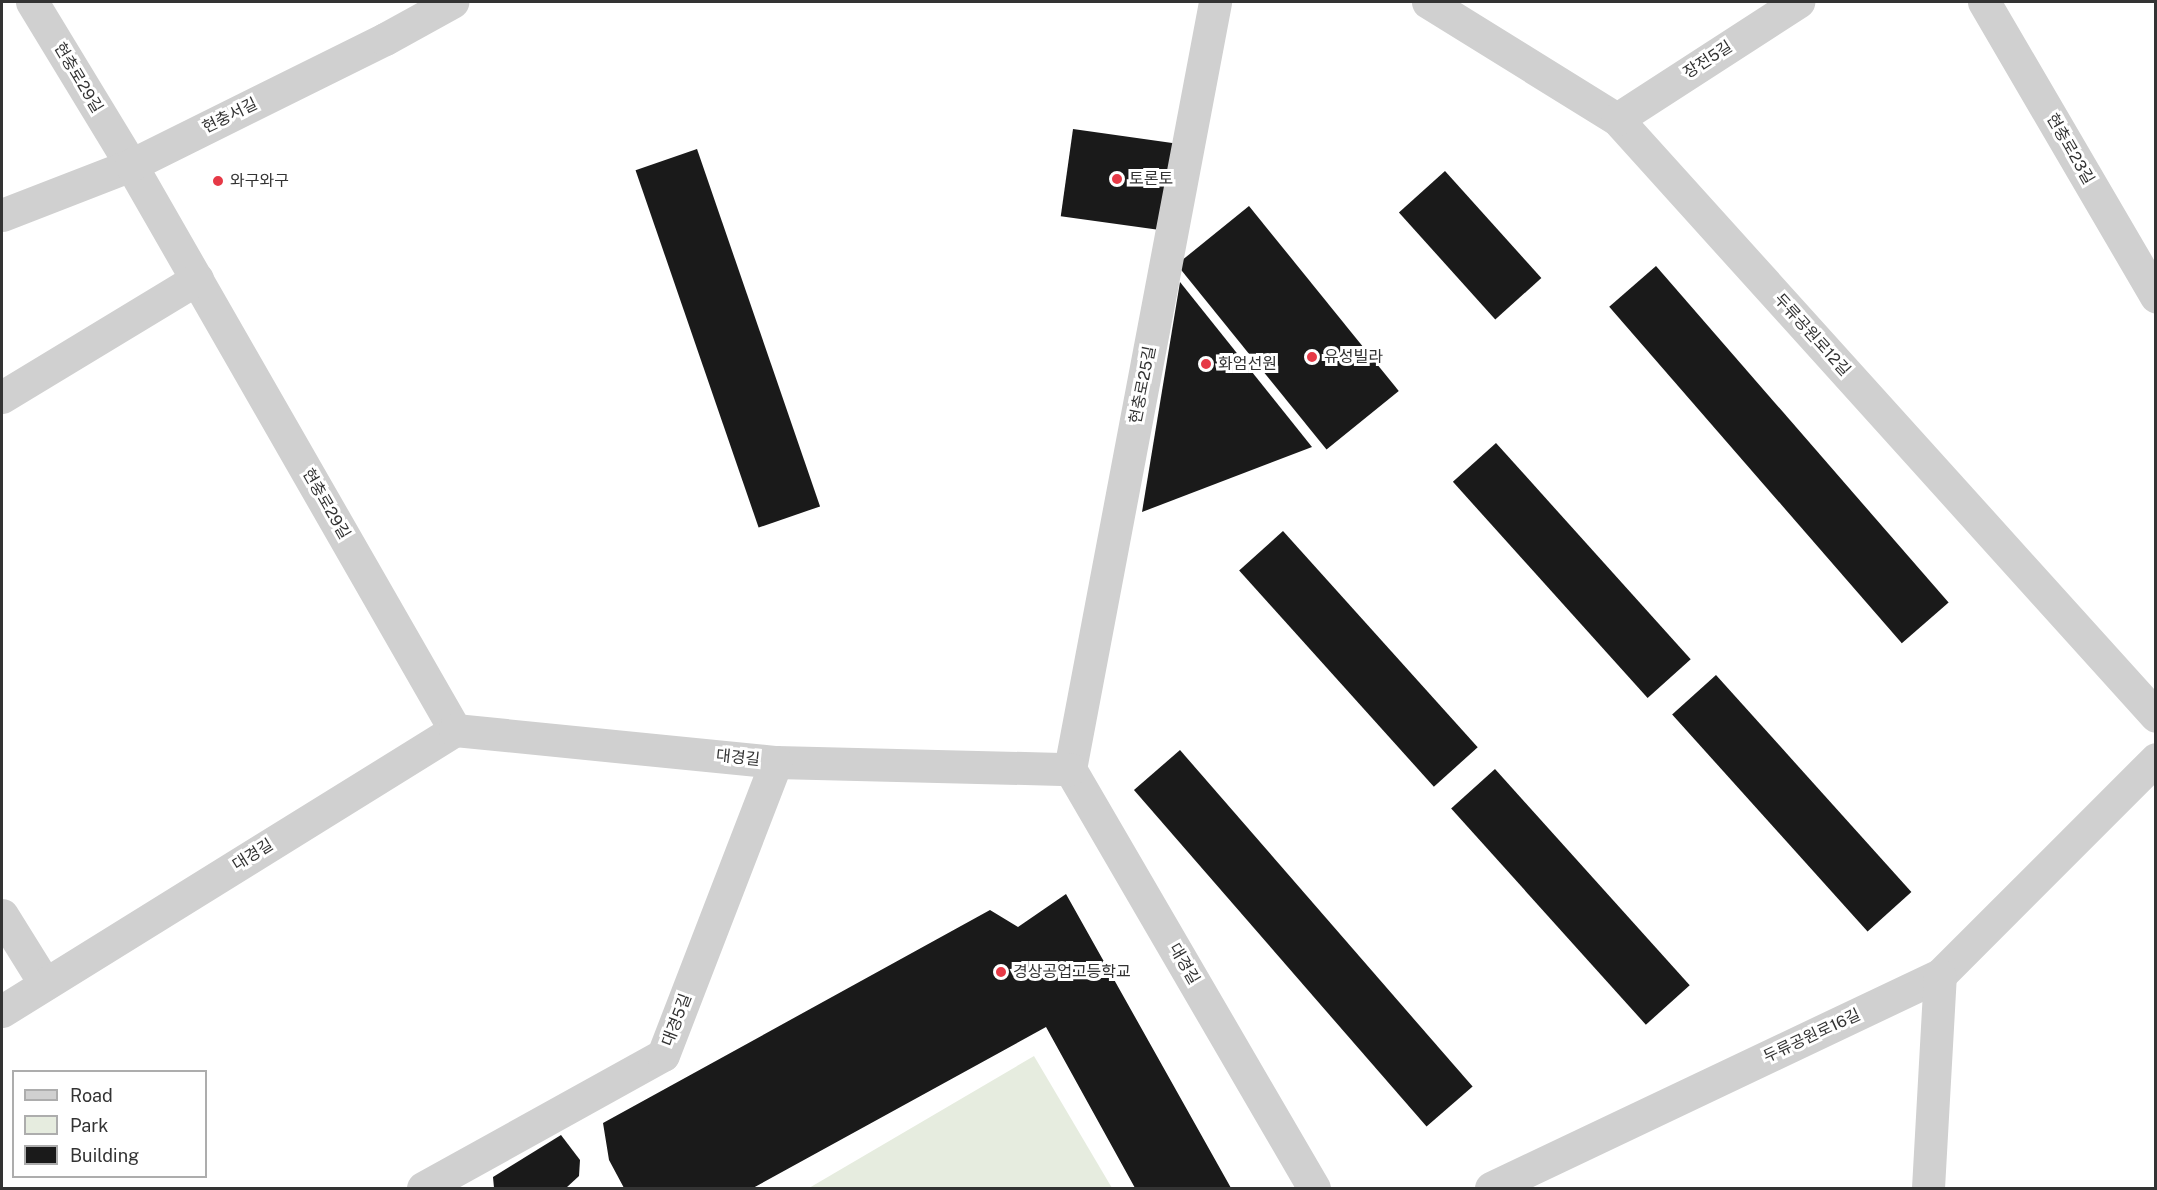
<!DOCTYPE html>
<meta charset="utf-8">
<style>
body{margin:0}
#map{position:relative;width:2157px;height:1190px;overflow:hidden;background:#fff;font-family:"Public Sans","Noto Sans KR",sans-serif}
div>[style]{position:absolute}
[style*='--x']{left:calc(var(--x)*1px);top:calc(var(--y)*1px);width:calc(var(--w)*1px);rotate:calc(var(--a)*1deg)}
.green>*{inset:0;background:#e6ecdf}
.building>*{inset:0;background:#1a1a1a;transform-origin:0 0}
.street>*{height:33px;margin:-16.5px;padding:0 16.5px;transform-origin:16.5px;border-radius:16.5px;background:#d0d0d0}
.dots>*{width:16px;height:16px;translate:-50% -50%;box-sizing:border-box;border:3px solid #fff;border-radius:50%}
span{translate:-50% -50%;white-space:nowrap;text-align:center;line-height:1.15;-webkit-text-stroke:6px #fff;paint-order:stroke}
.street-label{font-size:16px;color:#333}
.poi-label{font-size:16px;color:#333}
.left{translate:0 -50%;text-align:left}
.frame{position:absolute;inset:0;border:3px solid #333;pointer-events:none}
.legend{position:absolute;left:12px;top:1070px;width:195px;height:108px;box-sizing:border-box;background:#fff;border:2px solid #adadad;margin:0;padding:8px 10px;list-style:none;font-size:18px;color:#333}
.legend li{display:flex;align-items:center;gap:12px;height:30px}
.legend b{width:30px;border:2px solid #adadad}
</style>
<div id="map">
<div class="green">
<div style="clip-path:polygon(1034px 1056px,1112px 1188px,809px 1188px)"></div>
</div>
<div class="building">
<div style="left:1073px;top:129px;width:102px;height:88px;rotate:8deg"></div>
<div style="left:697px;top:149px;width:378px;height:65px;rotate:71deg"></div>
<div style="left:1445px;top:171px;width:144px;height:62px;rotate:48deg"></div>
<div style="left:1249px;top:206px;width:238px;height:93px;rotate:51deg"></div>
<div style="left:1656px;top:266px;width:446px;height:62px;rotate:49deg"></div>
<div style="clip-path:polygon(1180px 282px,1312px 447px,1142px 512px)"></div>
<div style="left:1496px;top:443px;width:291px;height:58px;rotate:48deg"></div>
<div style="left:1283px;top:531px;width:291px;height:59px;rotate:48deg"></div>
<div style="left:1716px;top:675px;width:292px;height:59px;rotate:48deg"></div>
<div style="left:1180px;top:750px;width:446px;height:61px;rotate:49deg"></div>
<div style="left:1495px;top:769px;width:291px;height:59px;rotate:48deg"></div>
<div style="clip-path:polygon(1066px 894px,1231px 1188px,1135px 1188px,1046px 1027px,753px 1188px,624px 1188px,609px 1160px,603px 1123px,990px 910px,1018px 927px)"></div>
<div style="clip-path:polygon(561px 1135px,580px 1160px,579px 1176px,566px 1188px,494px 1188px,493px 1177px)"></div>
</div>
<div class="street">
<div style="--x:32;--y:2;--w:191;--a:58.7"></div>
<div style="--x:131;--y:165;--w:651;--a:60.17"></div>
<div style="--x:1428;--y:2;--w:222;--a:31.8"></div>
<div style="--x:1617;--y:119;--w:804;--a:47.92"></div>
<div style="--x:1984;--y:2;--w:341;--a:59.7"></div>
<div style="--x:1617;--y:119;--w:216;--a:-32.9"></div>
<div style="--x:2;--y:215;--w:138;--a:-21.2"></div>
<div style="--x:131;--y:165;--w:284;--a:-26.4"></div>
<div style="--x:385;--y:39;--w:77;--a:-28.9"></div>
<div style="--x:2;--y:397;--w:228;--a:-31.2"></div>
<div style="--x:1070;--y:769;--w:781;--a:-79.29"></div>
<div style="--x:1070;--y:769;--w:485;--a:59.8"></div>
<div style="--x:2;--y:915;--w:81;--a:58.1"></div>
<div style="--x:2;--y:1011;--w:533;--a:-31.81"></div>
<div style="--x:455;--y:730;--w:323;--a:5.7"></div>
<div style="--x:776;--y:762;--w:294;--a:1.4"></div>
<div style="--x:423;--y:1188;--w:274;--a:-29"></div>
<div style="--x:663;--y:1055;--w:314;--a:-68.9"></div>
<div style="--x:1491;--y:1188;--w:497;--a:-25.4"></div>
<div style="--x:1940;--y:975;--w:305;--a:-45"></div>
<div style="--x:1928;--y:1188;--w:213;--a:-86.8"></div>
</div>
<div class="dots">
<div style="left:1117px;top:179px;background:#e63946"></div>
<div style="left:218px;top:181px;background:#e63946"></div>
<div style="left:1312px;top:357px;background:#e63946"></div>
<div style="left:1206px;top:364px;background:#e63946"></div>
<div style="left:1001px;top:972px;background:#e63946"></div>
</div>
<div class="street-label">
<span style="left:1708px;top:60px;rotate:-33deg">장전5길</span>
<span style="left:78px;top:78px;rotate:59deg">현충로29길</span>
<span style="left:230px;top:116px;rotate:-26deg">현충서길</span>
<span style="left:2070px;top:149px;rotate:60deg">현충로23길</span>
<span style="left:1812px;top:335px;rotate:48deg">두류공원로12길</span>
<span style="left:1143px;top:385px;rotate:-79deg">현충로25길</span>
<span style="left:326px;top:504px;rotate:60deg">현충로29길</span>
<span style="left:738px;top:758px;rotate:6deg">대경길</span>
<span style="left:253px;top:855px;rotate:-32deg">대경길</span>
<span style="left:1184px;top:964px;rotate:60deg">대경길</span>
<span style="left:677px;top:1020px;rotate:-69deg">대경5길</span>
<span style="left:1812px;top:1036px;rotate:-25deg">두류공원로16길</span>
</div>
<div class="poi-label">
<span class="left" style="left:1129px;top:179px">토론토</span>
<span class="left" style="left:230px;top:181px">와구와구</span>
<span class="left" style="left:1324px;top:357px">유성빌라</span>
<span class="left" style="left:1218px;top:364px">화엄선원</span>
<span class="left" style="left:1013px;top:972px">경상공업고등학교</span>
</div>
<div class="frame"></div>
<ul class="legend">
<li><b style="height:8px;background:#d0d0d0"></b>Road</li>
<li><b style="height:16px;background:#e6ecdf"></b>Park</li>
<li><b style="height:16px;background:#1a1a1a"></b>Building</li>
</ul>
</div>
